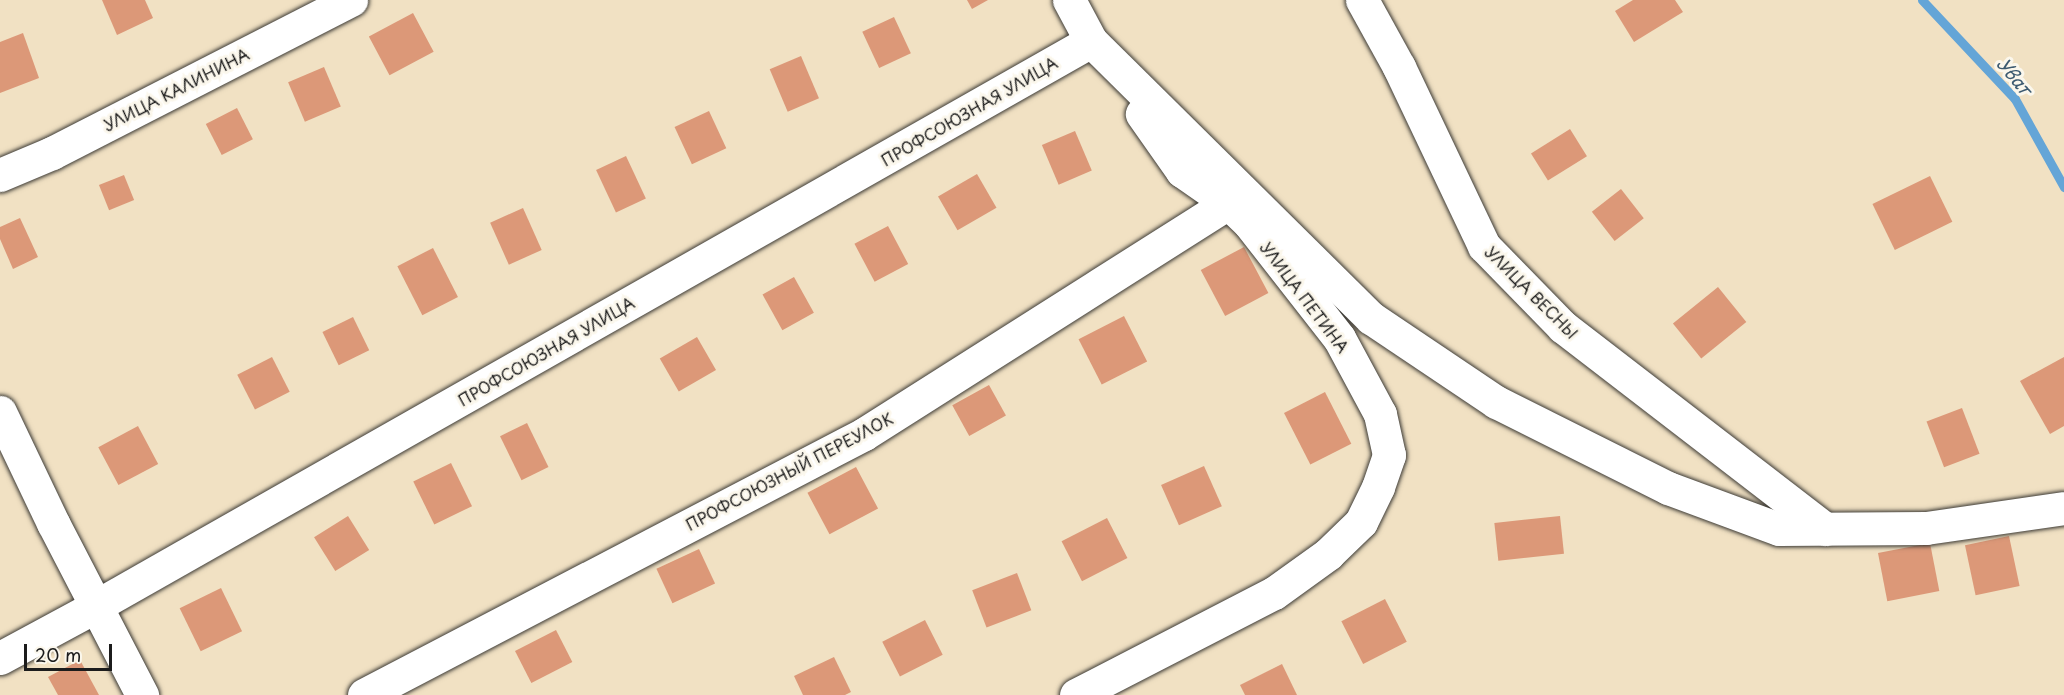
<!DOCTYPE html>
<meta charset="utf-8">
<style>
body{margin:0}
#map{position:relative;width:2064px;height:695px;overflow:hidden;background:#f1e1c3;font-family:"Playpen Sans",sans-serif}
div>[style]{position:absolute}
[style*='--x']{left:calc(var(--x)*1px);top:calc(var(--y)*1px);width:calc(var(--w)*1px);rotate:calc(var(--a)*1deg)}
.stream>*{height:9px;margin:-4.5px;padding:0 4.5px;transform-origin:4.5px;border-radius:4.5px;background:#64a5d7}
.building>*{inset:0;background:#dc9878;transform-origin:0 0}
.roads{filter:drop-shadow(0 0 2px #3c3a35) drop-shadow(0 0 2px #3c3a35)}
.minor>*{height:33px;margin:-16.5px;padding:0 16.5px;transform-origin:16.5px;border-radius:16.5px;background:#fff}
span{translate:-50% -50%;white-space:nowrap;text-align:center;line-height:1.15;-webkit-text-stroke:6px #fbf7ec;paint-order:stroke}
.street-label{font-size:16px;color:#1c1c1c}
.water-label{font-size:18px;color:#3c5a70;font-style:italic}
.scale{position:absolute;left:24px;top:644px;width:88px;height:27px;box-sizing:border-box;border:3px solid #1c1c1c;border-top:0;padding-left:8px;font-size:18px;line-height:21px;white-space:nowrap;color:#1c1c1c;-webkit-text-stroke:4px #fbf7ec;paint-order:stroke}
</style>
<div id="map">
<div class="stream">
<div style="--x:1922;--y:0;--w:136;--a:46.8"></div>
<div style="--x:2015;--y:99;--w:101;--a:60.9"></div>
</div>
<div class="building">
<div style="clip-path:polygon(102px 0,145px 0,153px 18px,117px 35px)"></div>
<div style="clip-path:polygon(967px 0,988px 0,972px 9px)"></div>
<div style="clip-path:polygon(1633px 0,1675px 0,1683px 12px,1634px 42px,1615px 11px)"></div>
<div style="left:413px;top:13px;width:44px;height:50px;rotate:62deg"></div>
<div style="left:894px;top:17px;width:40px;height:35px;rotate:65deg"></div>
<div style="clip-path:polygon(23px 33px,39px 78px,0 93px,0 42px)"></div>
<div style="left:801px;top:56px;width:46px;height:34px;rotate:67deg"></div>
<div style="left:324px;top:67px;width:43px;height:39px;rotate:67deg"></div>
<div style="left:237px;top:108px;width:35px;height:35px;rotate:63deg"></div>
<div style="left:709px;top:111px;width:41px;height:38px;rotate:65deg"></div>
<div style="left:1570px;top:129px;width:32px;height:46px;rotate:58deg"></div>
<div style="left:1075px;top:131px;width:43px;height:36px;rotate:67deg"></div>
<div style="left:626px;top:156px;width:47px;height:33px;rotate:65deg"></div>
<div style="left:977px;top:174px;width:39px;height:45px;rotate:60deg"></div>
<div style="left:124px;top:175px;width:27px;height:27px;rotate:68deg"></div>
<div style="left:1930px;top:176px;width:51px;height:64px;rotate:64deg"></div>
<div style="left:1621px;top:189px;width:37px;height:37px;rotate:52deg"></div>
<div style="left:523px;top:208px;width:46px;height:36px;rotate:66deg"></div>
<div style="clip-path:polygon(20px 218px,38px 257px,13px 269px,0 239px,0 227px)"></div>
<div style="left:888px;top:226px;width:43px;height:38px;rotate:62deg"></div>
<div style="left:1244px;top:247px;width:52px;height:49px;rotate:62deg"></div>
<div style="left:433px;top:248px;width:55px;height:40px;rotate:63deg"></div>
<div style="left:794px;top:277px;width:41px;height:36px;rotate:61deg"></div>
<div style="left:1718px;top:287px;width:45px;height:58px;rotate:51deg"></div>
<div style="left:1124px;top:316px;width:51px;height:51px;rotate:63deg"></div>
<div style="left:353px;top:317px;width:37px;height:34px;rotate:64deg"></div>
<div style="left:697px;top:337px;width:38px;height:43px;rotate:60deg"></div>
<div style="left:272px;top:357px;width:39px;height:39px;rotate:63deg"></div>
<div style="clip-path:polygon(2064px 357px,2064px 426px,2050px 434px,2020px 381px)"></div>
<div style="left:989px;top:385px;width:35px;height:42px;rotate:61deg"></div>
<div style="left:1325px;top:392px;width:58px;height:46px;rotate:63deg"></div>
<div style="left:1962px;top:408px;width:49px;height:38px;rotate:69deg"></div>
<div style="left:527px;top:423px;width:49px;height:30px;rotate:64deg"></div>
<div style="left:138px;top:426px;width:43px;height:45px;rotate:62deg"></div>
<div style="left:451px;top:463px;width:48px;height:42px;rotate:64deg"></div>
<div style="left:1204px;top:466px;width:44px;height:47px;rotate:66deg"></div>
<div style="left:856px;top:467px;width:47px;height:55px;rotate:62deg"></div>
<div style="left:348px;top:516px;width:40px;height:40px;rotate:58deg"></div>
<div style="left:1560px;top:516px;width:38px;height:66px;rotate:84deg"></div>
<div style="left:1107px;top:518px;width:45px;height:51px;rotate:63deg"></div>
<div style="left:2009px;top:536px;width:51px;height:45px;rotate:78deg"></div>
<div style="left:1930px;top:543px;width:49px;height:53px;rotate:79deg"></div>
<div style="left:699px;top:549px;width:38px;height:47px;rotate:65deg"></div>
<div style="left:1017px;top:573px;width:40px;height:48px;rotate:69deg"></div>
<div style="left:221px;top:588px;width:48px;height:46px;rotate:64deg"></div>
<div style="left:1385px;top:599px;width:48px;height:49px;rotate:63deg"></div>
<div style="left:925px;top:620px;width:39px;height:48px;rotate:63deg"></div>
<div style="left:556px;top:630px;width:36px;height:46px;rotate:63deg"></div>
<div style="clip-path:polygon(834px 657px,851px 692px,845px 695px,803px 695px,794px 676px)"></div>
<div style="clip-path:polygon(80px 660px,99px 695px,58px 695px,48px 677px)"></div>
<div style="clip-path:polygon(1282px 664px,1297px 695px,1245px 695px,1240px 685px)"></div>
</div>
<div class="roads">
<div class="minor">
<div style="--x:1069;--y:0;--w:47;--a:61.8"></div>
<div style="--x:1091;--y:41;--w:394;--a:44.7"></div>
<div style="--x:1371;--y:318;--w:151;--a:33.9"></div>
<div style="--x:1496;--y:402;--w:192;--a:26.6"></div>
<div style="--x:1668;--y:488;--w:118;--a:20.3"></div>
<div style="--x:1779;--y:529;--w:147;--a:-0.4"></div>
<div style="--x:1926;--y:528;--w:139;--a:-8.2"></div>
<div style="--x:1362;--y:0;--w:77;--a:61.1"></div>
<div style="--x:1399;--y:67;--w:198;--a:64.6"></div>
<div style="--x:1484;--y:246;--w:113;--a:45.7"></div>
<div style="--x:1563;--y:327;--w:331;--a:37.6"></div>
<div style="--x:0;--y:175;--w:56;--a:-22.9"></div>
<div style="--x:52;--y:153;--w:336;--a:-27.1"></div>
<div style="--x:0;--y:412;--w:123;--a:64.5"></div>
<div style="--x:53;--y:523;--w:194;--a:62.6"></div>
<div style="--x:0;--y:658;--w:109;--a:-28.4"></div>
<div style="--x:96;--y:606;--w:1144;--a:-29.59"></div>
<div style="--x:364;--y:695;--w:564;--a:-27.56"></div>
<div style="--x:864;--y:434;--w:431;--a:-32.4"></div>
<div style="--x:1076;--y:695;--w:223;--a:-27.3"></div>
<div style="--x:1274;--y:593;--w:67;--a:-35.8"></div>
<div style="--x:1328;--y:554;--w:46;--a:-44.1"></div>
<div style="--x:1361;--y:522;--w:39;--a:-64"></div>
<div style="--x:1378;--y:487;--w:34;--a:-71"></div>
<div style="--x:1389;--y:455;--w:42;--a:-102.4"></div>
<div style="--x:1380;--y:414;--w:86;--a:-118.3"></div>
<div style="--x:1339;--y:338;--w:145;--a:-128"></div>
<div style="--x:1250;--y:224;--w:30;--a:-136"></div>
<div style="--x:1228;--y:203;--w:56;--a:-145.2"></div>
<div style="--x:1182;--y:171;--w:70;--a:-125.1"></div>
</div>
</div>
<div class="street-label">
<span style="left:176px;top:89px;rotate:-27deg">УЛИЦА КАЛИНИНА</span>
<span style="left:969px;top:111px;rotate:-30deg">ПРОФСОЮЗНАЯ УЛИЦА</span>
<span style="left:1532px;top:292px;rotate:45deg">УЛИЦА ВЕСНЫ</span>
<span style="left:1305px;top:297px;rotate:53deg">УЛИЦА ПЕТИНА</span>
<span style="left:546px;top:351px;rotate:-30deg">ПРОФСОЮЗНАЯ УЛИЦА</span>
<span style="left:789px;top:471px;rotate:-28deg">ПРОФСОЮЗНЫЙ ПЕРЕУЛОК</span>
</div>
<div class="water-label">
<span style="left:2014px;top:76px;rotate:50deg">Уват</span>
</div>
<div class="scale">20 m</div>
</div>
